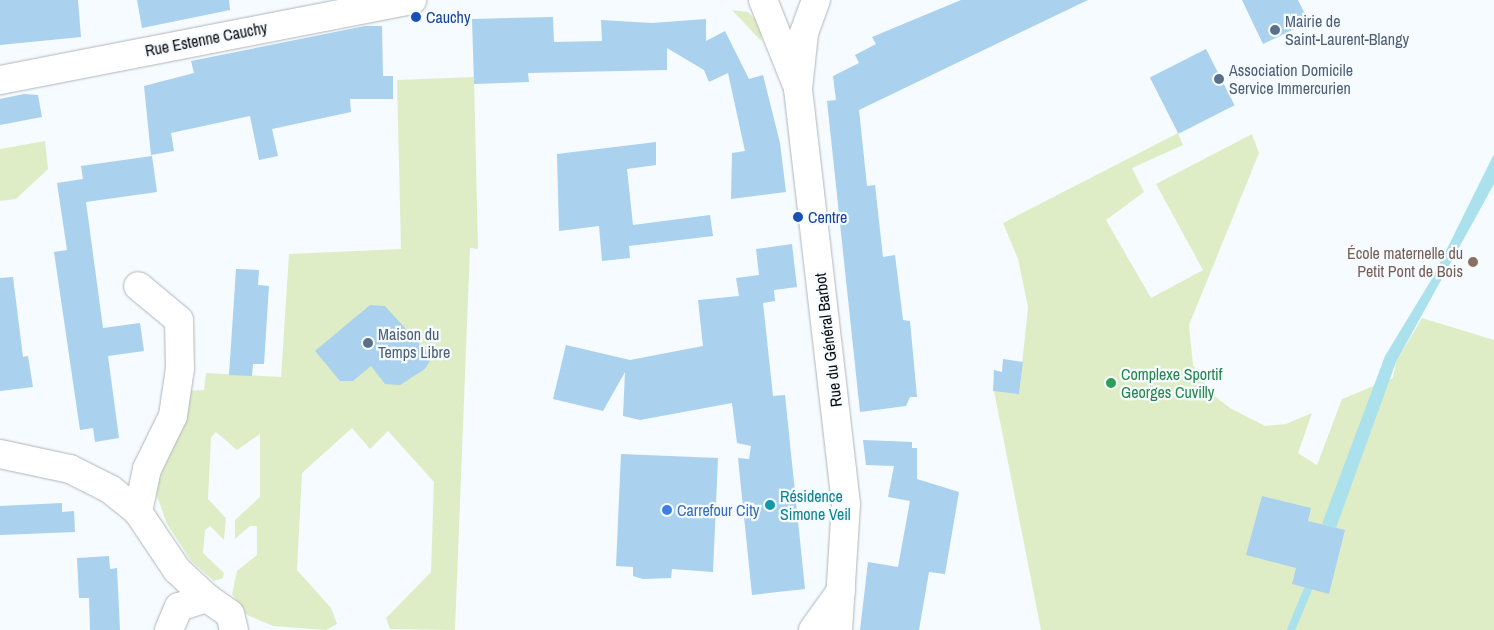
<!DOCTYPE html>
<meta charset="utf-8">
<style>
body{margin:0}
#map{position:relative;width:1494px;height:630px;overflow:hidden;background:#f5fbff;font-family:"Archivo Narrow",sans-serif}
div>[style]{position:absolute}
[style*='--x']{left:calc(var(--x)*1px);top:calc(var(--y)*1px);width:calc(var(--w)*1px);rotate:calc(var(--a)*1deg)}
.green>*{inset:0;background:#dfedc6}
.water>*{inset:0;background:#aae1ed}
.stream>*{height:8px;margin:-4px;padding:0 4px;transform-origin:4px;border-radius:4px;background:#aae1ed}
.building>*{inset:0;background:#aad1ee;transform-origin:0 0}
.roads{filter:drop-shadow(0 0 1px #b0b5ba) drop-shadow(0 0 1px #b0b5ba)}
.minor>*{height:28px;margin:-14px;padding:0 14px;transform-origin:14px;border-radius:14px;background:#fff}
.major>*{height:28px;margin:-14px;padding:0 14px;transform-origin:14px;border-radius:14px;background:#fff}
.dots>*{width:14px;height:14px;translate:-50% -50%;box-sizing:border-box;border:2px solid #f5fbff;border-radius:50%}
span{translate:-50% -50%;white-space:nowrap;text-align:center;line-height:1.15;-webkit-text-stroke:4.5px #f5fbff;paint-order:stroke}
.transit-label{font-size:16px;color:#164399}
.left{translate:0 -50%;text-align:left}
.service-label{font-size:16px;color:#4e5e75}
.street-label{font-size:16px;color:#0b0c0e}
.education-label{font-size:16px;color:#785e54}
.right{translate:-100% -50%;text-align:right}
.leisure-label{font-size:16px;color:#27864d}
.culture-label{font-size:16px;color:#0d838f}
.shop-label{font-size:16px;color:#366cbe}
</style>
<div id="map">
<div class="green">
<div style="clip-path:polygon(732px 10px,748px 12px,762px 26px,761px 41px)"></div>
<div style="clip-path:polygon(474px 77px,478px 249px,470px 248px,455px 630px,390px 629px,386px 618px,431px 572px,434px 482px,388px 431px,370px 449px,352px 428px,302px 473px,297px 570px,331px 608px,337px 624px,326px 630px,273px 626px,247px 615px,232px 594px,237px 571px,257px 555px,257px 526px,250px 526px,235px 539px,235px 520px,260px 497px,260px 434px,237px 450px,216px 432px,211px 438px,208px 499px,226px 518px,224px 540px,210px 526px,205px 530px,203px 553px,224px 573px,223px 578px,214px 581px,191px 561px,167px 524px,157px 496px,159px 480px,174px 442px,183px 391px,204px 390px,206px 373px,281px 377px,289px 254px,401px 249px,397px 80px)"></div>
<div style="clip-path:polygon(1178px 133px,1183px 145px,1132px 168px,1144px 192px,1106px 220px,1151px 298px,1203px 270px,1156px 184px,1252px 134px,1259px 153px,1189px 325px,1193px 365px,1212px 394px,1230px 408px,1265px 426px,1286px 424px,1312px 413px,1298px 453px,1317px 465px,1342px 399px,1393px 378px,1396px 362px,1422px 318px,1494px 340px,1494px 630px,1041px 630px,994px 391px,1019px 394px,1028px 307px,1018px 259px,1003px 223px)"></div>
<div style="clip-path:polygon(45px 141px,48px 169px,16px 199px,0 201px,0 149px)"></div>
</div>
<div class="water">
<div style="clip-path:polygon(1494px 154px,1494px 184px,1396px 362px,1336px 528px,1322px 524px,1385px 356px,1433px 277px)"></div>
</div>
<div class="stream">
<div style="--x:1291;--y:630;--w:44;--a:-67.5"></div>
</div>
<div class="building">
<div style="clip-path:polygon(0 0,78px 0,81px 37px,0 45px)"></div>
<div style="clip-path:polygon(137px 0,229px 0,230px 10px,142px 28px)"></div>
<div style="clip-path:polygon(961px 0,1088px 0,859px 110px,867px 186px,875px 185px,883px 257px,895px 255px,903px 320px,910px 321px,917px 397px,910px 397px,906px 406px,860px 412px,827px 101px,836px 100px,833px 76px,859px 63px,855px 55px,876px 44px,872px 37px)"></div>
<div style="clip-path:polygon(1242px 0,1298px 0,1309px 22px,1263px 44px)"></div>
<div style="clip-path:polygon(553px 17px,554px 42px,602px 41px,601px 20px,652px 23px,706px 19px,706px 41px,725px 31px,749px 79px,763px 75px,780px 143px,786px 192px,731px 199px,732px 153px,745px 151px,728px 73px,709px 82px,704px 70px,667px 48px,667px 70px,528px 73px,529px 82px,474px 84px,472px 19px)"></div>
<div style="clip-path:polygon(365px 26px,382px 26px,383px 76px,393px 76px,393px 99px,350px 99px,351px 112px,272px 129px,278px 156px,259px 160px,250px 116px,171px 133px,174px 151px,151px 155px,144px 86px,194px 73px,191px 61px)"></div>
<div style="left:1206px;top:49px;width:63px;height:63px;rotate:63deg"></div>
<div style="clip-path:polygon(24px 94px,38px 95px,42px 117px,0 125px,0 99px)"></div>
<div style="clip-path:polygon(656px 142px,656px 165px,627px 169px,633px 225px,710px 215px,713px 236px,629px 246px,630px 258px,602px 261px,599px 226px,559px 231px,557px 154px)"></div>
<div style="clip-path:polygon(152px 156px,157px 192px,86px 202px,103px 328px,140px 323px,144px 351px,108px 356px,119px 438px,95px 442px,93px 428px,80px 430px,54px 252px,67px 250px,57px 183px,83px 179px,81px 166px)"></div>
<div style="clip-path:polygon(792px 244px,797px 287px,774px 290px,775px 301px,763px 303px,773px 396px,785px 395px,805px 589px,752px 595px,738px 458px,749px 459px,751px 446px,737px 443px,732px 403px,640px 420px,623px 416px,625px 372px,603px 411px,553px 399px,566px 345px,630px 360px,703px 346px,698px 300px,739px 296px,736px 278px,759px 275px,756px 249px)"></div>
<div style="clip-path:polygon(236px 269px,259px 270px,258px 285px,269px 286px,264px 364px,253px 364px,252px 376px,229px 375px)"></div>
<div style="clip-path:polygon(13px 277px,23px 357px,28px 356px,33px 387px,0 391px,0 278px)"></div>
<div style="clip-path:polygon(370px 305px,385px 306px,427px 352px,430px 361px,425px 369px,400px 385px,385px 384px,371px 366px,353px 381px,340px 381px,315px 351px)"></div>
<div style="clip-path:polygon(1003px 359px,1023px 362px,1019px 394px,993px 391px,994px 370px,1002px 372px)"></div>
<div style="clip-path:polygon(863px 440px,912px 442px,912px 448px,917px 448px,917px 479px,959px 492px,945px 574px,929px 572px,919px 630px,860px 630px,868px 562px,898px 567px,910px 501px,888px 497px,894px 466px,866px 465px)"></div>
<div style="clip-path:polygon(621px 454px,718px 458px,713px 572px,672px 569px,671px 578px,643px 579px,633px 576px,633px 567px,616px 566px)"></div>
<div style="clip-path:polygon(1262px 496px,1311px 508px,1308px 521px,1345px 530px,1329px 594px,1292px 584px,1296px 568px,1246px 555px)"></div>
<div style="clip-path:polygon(62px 503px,62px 512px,74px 511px,75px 532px,0 535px,0 506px)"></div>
<div style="clip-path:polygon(109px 556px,110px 569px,117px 568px,120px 630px,90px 630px,89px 598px,79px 598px,77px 558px)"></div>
</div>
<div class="roads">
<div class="minor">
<div style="--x:0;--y:454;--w:72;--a:12.1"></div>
<div style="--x:70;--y:469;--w:45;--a:26.6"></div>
<div style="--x:110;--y:489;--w:36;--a:39"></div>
<div style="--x:138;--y:512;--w:70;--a:56.1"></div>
<div style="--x:177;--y:570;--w:41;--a:43"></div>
<div style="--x:138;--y:512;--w:44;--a:-78.2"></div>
<div style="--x:147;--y:469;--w:59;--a:-63.9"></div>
<div style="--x:173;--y:416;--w:49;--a:-81.7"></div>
<div style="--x:180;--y:368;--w:48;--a:-91.2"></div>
<div style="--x:179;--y:320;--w:53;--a:-140.3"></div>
<div style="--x:169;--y:630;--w:25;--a:-67"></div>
<div style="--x:179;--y:607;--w:29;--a:-18"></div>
<div style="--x:207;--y:598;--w:28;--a:35"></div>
<div style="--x:230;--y:614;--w:16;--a:76"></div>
</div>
<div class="major">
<div style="--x:763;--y:0;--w:89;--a:68.3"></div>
<div style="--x:816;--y:0;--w:35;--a:110"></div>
<div style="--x:804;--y:33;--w:56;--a:96.1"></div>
<div style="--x:798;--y:89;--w:418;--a:83.4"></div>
<div style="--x:846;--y:504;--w:126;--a:93.6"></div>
<div style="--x:0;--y:80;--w:420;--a:-11"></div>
<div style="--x:813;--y:630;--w:48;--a:-54.3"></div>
</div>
</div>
<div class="dots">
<div style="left:416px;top:17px;background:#1a4fb4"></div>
<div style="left:1275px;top:30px;background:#5c6f8a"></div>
<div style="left:1219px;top:79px;background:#5c6f8a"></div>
<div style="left:798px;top:217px;background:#1a4fb4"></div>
<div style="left:1473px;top:262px;background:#8d6e63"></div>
<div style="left:368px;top:343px;background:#5c6f8a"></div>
<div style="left:1111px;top:383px;background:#2e9e5b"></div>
<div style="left:770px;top:505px;background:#0f9aa8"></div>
<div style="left:667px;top:510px;background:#3f7fe0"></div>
</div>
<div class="transit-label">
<span class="left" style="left:426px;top:17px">Cauchy</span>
<span class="left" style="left:808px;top:217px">Centre</span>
</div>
<div class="service-label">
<span class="left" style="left:1285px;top:30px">Mairie de<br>Saint-Laurent-Blangy</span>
<span class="left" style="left:1229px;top:79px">Association Domicile<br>Service Immercurien</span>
<span class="left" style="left:378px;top:343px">Maison du<br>Temps Libre</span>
</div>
<div class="street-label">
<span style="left:206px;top:39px;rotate:-11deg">Rue Estenne Cauchy</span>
<span style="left:828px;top:340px;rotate:-97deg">Rue du Général Barbot</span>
</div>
<div class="education-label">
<span class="right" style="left:1463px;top:262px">École maternelle du<br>Petit Pont de Bois</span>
</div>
<div class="leisure-label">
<span class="left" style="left:1121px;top:383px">Complexe Sportif<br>Georges Cuvilly</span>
</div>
<div class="culture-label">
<span class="left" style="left:780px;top:505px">Résidence<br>Simone Veil</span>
</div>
<div class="shop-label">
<span class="left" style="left:677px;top:510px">Carrefour City</span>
</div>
</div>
